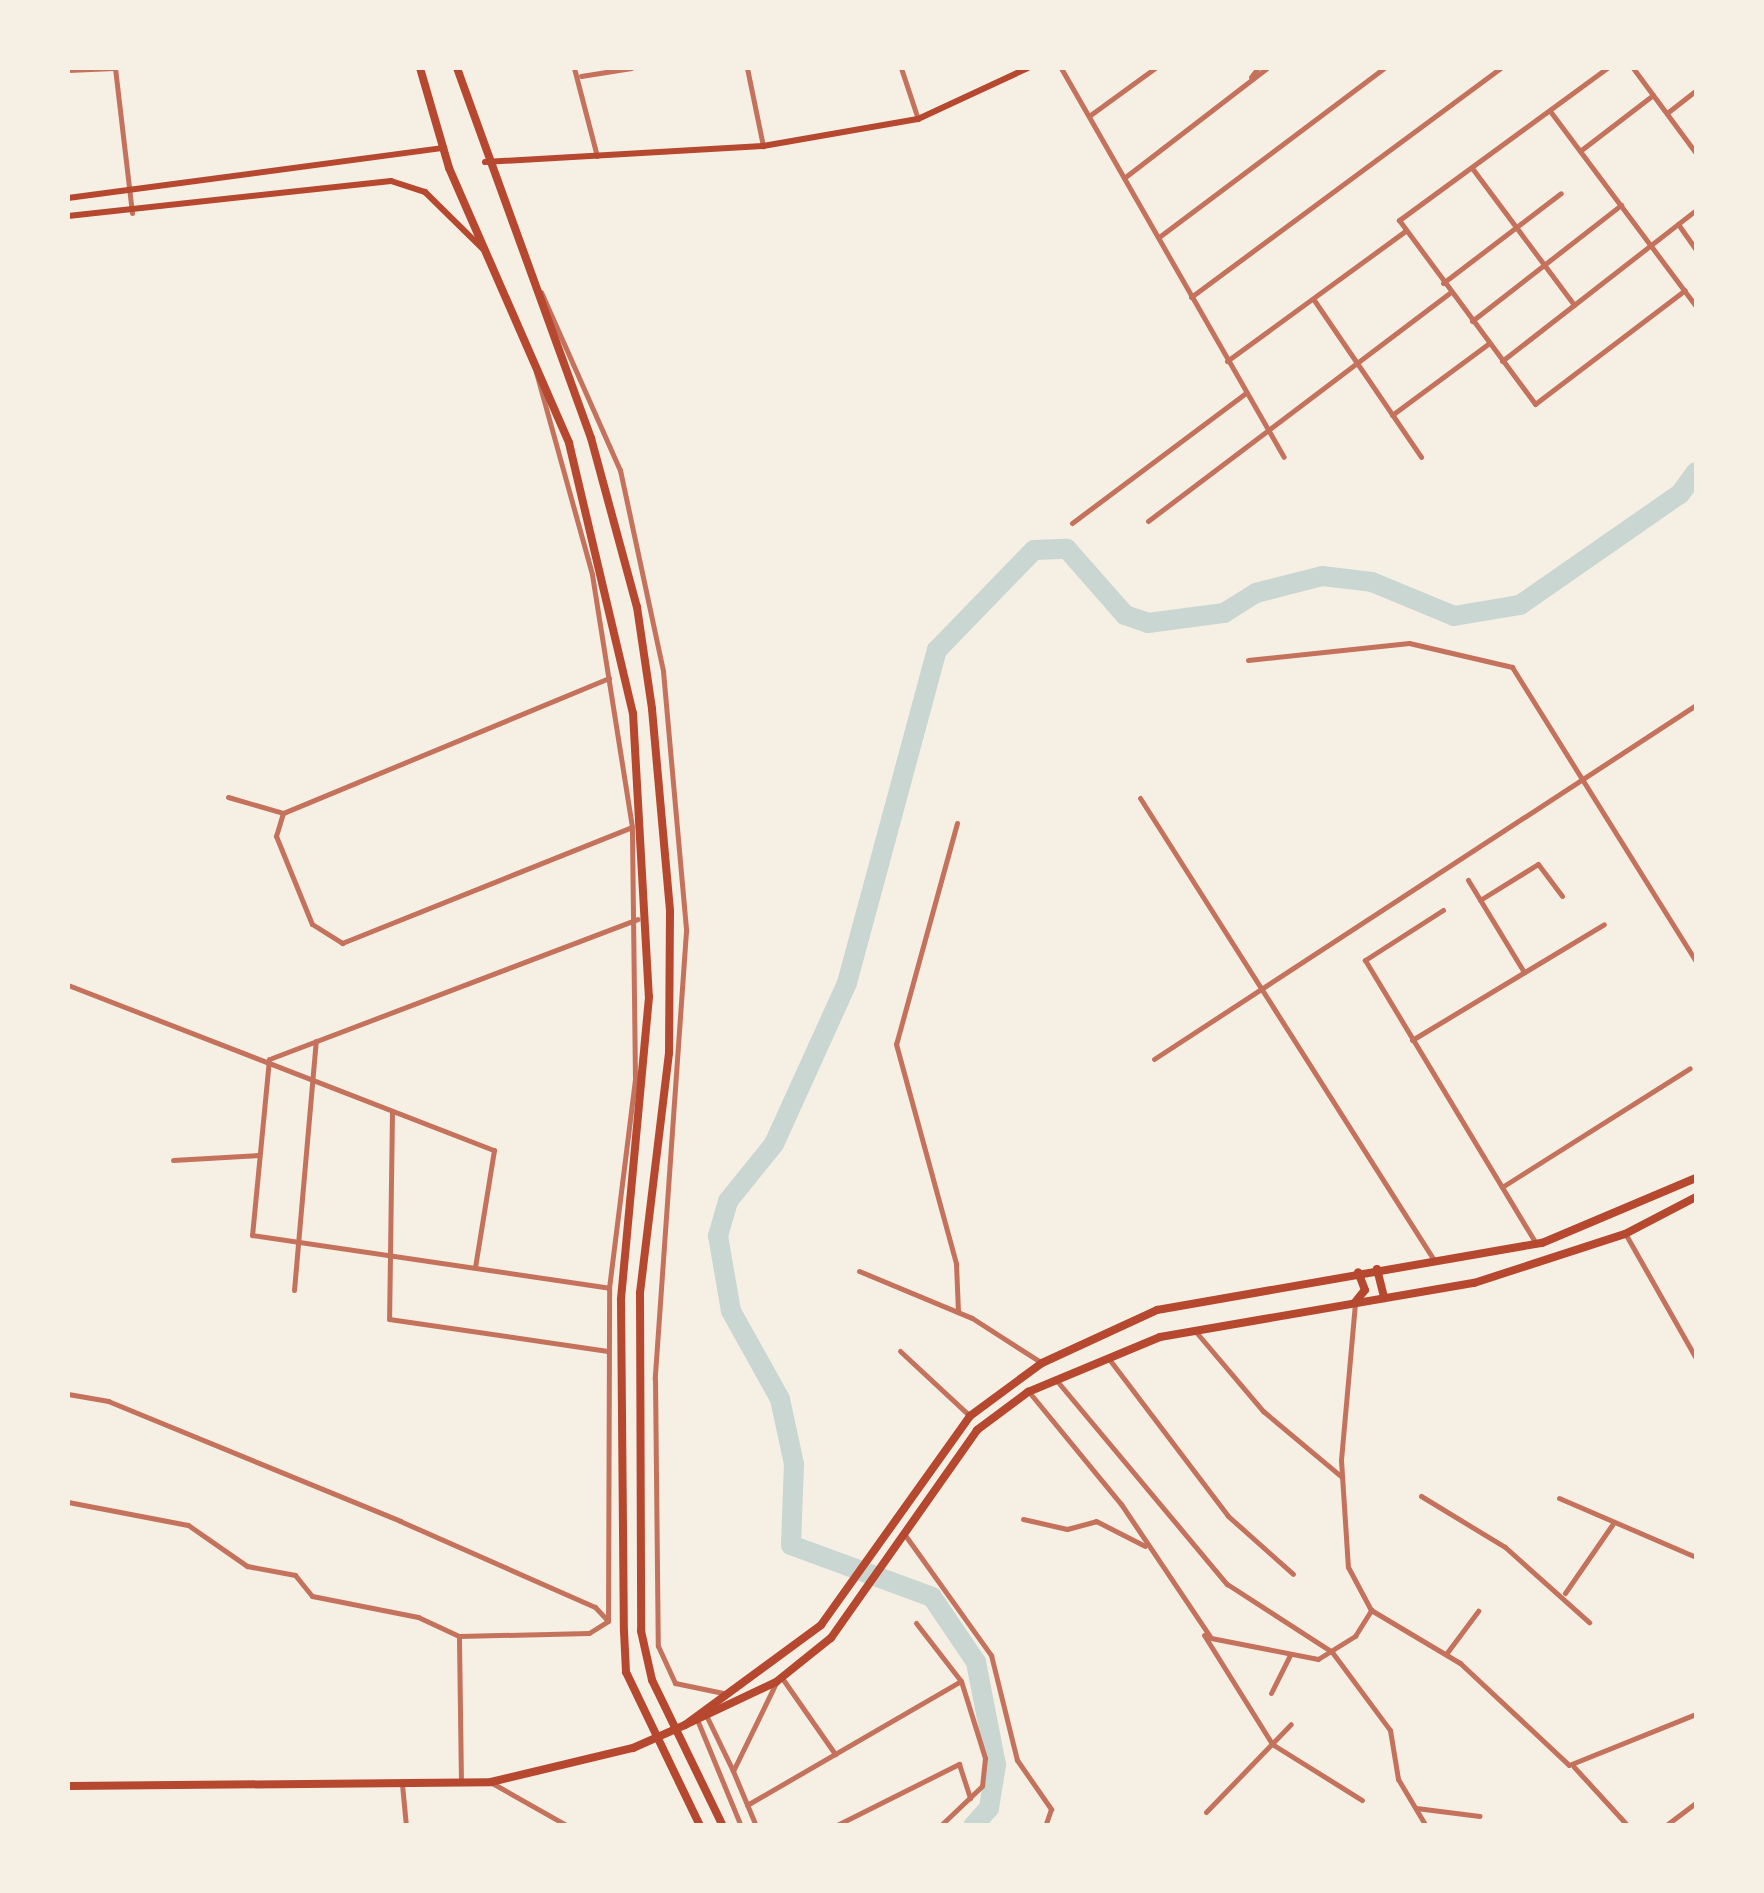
<!DOCTYPE html>
<style>
body{margin:0}
#map{position:relative;width:1764px;height:1893px;overflow:hidden;background:#f6efe4;font-family:Rubik,sans-serif}
div>[style]{position:absolute}
[style*='--x']{left:calc(var(--x)*1px);top:calc(var(--y)*1px);width:calc(var(--w)*1px);rotate:calc(var(--a)*1deg)}
.river>*{height:20px;margin:-10px;padding:0 10px;transform-origin:10px;border-radius:10px;background:#c9d6d2}
.minor>*{height:5px;margin:-2.5px;padding:0 2.5px;transform-origin:2.5px;border-radius:2.5px;background:#c5725c}
.tertiary>*{height:5px;margin:-2.5px;padding:0 2.5px;transform-origin:2.5px;border-radius:2.5px;background:#c5725c}
.secondary>*{height:6px;margin:-3px;padding:0 3px;transform-origin:3px;border-radius:3px;background:#b5482f}
.primary>*{height:8px;margin:-4px;padding:0 4px;transform-origin:4px;border-radius:4px;background:#b5482f}
span{translate:-50% -50%;white-space:nowrap;text-align:center;line-height:1.15;-webkit-text-stroke:8px #f6efe4;paint-order:stroke}
.frame{position:absolute;inset:0;border:70px solid #f6efe4;pointer-events:none}
</style>
<div id="map">
<div class="river">
<div style="--x:973;--y:1826;--w:24;--a:-48"></div>
<div style="--x:989;--y:1808;--w:44;--a:-80.8"></div>
<div style="--x:996;--y:1765;--w:105;--a:-101"></div>
<div style="--x:976;--y:1662;--w:78;--a:-124.1"></div>
<div style="--x:932;--y:1597;--w:150;--a:-159.8"></div>
<div style="--x:791;--y:1545;--w:81;--a:-87.9"></div>
<div style="--x:794;--y:1464;--w:66;--a:-102.2"></div>
<div style="--x:780;--y:1399;--w:101;--a:-119.1"></div>
<div style="--x:731;--y:1311;--w:76;--a:-99.8"></div>
<div style="--x:718;--y:1236;--w:36;--a:-74"></div>
<div style="--x:728;--y:1201;--w:73;--a:-51.1"></div>
<div style="--x:774;--y:1144;--w:177;--a:-65.6"></div>
<div style="--x:847;--y:983;--w:345;--a:-74.9"></div>
<div style="--x:937;--y:650;--w:139;--a:-45.9"></div>
<div style="--x:1034;--y:550;--w:33;--a:-2"></div>
<div style="--x:1067;--y:549;--w:88;--a:48.7"></div>
<div style="--x:1125;--y:615;--w:24;--a:19"></div>
<div style="--x:1148;--y:623;--w:77;--a:-7.5"></div>
<div style="--x:1224;--y:613;--w:38;--a:-32"></div>
<div style="--x:1256;--y:593;--w:68;--a:-14.4"></div>
<div style="--x:1322;--y:576;--w:50;--a:6.8"></div>
<div style="--x:1372;--y:582;--w:89;--a:22.5"></div>
<div style="--x:1454;--y:616;--w:67;--a:-9.5"></div>
<div style="--x:1520;--y:605;--w:195;--a:-34.8"></div>
<div style="--x:1680;--y:494;--w:27;--a:-54"></div>
</div>
<div class="minor">
<div style="--x:115;--y:68;--w:146;--a:83.3"></div>
<div style="--x:574;--y:68;--w:91;--a:75.4"></div>
<div style="--x:747;--y:68;--w:80;--a:78.4"></div>
<div style="--x:901;--y:68;--w:54;--a:71.6"></div>
<div style="--x:1061;--y:68;--w:448;--a:60.2"></div>
<div style="--x:1607;--y:68;--w:258;--a:143.8"></div>
<div style="--x:1399;--y:220;--w:229;--a:53.5"></div>
<div style="--x:1535;--y:404;--w:188;--a:-37.2"></div>
<div style="--x:1633;--y:68;--w:106;--a:53.5"></div>
<div style="--x:68;--y:70;--w:46;--a:-2.5"></div>
<div style="--x:581;--y:76;--w:51;--a:-9.1"></div>
<div style="--x:1251;--y:77;--w:11;--a:-52"></div>
<div style="--x:1550;--y:111;--w:244;--a:53.2"></div>
<div style="--x:1667;--y:113;--w:37;--a:-38"></div>
<div style="--x:1089;--y:116;--w:82;--a:-36"></div>
<div style="--x:1580;--y:151;--w:92;--a:-37.5"></div>
<div style="--x:1472;--y:168;--w:171;--a:53.3"></div>
<div style="--x:1124;--y:178;--w:180;--a:-37.6"></div>
<div style="--x:1678;--y:224;--w:32;--a:55"></div>
<div style="--x:1159;--y:237;--w:281;--a:-36.9"></div>
<div style="--x:1443;--y:283;--w:148;--a:-37.3"></div>
<div style="--x:1191;--y:297;--w:385;--a:-36.5"></div>
<div style="--x:1314;--y:300;--w:190;--a:55.7"></div>
<div style="--x:1472;--y:321;--w:189;--a:-37.9"></div>
<div style="--x:1227;--y:361;--w:220;--a:-36.1"></div>
<div style="--x:1502;--y:361;--w:246;--a:-37.9"></div>
<div style="--x:1392;--y:415;--w:119;--a:-36.5"></div>
<div style="--x:1148;--y:521;--w:378;--a:-37.1"></div>
<div style="--x:1072;--y:523;--w:217;--a:-36.8"></div>
<div style="--x:1248;--y:660;--w:162;--a:-6"></div>
<div style="--x:1409;--y:643;--w:106;--a:13.1"></div>
<div style="--x:1512;--y:667;--w:347;--a:58"></div>
<div style="--x:609;--y:678;--w:353;--a:157.5"></div>
<div style="--x:283;--y:813;--w:24;--a:107"></div>
<div style="--x:276;--y:836;--w:95;--a:67.8"></div>
<div style="--x:312;--y:924;--w:36;--a:32"></div>
<div style="--x:342;--y:943;--w:312;--a:-21.8"></div>
<div style="--x:228;--y:797;--w:57;--a:16.2"></div>
<div style="--x:1140;--y:798;--w:548;--a:57.53"></div>
<div style="--x:957;--y:823;--w:229;--a:105.4"></div>
<div style="--x:896;--y:1044;--w:228;--a:74.7"></div>
<div style="--x:956;--y:1264;--w:48;--a:87.6"></div>
<div style="--x:1468;--y:880;--w:108;--a:58.7"></div>
<div style="--x:1480;--y:900;--w:68;--a:-31.8"></div>
<div style="--x:1538;--y:864;--w:40;--a:53"></div>
<div style="--x:1443;--y:910;--w:93;--a:147.3"></div>
<div style="--x:1365;--y:960;--w:332;--a:58.9"></div>
<div style="--x:68;--y:985;--w:457;--a:21.2"></div>
<div style="--x:494;--y:1150;--w:119;--a:99.2"></div>
<div style="--x:1412;--y:1040;--w:224;--a:-31.1"></div>
<div style="--x:272;--y:1058;--w:391;--a:-20.8"></div>
<div style="--x:269;--y:1059;--w:177;--a:95.5"></div>
<div style="--x:252;--y:1235;--w:361;--a:8.4"></div>
<div style="--x:1154;--y:1059;--w:647;--a:-33.15"></div>
<div style="--x:392;--y:1111;--w:208;--a:90.8"></div>
<div style="--x:389;--y:1319;--w:221;--a:8.3"></div>
<div style="--x:173;--y:1160;--w:86;--a:-3.3"></div>
<div style="--x:1502;--y:1187;--w:222;--a:-32.3"></div>
<div style="--x:1626;--y:1235;--w:142;--a:60.4"></div>
<div style="--x:859;--y:1271;--w:122;--a:22.6"></div>
<div style="--x:972;--y:1318;--w:83;--a:32.7"></div>
<div style="--x:294;--y:1290;--w:250;--a:-85"></div>
<div style="--x:1355;--y:1303;--w:158;--a:95.1"></div>
<div style="--x:1341;--y:1460;--w:107;--a:86.3"></div>
<div style="--x:1348;--y:1567;--w:49;--a:61.9"></div>
<div style="--x:1371;--y:1610;--w:104;--a:30.8"></div>
<div style="--x:1460;--y:1663;--w:149;--a:43.1"></div>
<div style="--x:1569;--y:1765;--w:137;--a:-21.9"></div>
<div style="--x:1196;--y:1332;--w:104;--a:49.7"></div>
<div style="--x:1263;--y:1411;--w:103;--a:39.9"></div>
<div style="--x:900;--y:1351;--w:96;--a:42.9"></div>
<div style="--x:1109;--y:1359;--w:197;--a:52.8"></div>
<div style="--x:1228;--y:1516;--w:87;--a:41.7"></div>
<div style="--x:1057;--y:1381;--w:265;--a:50.1"></div>
<div style="--x:1227;--y:1584;--w:125;--a:32.9"></div>
<div style="--x:1332;--y:1652;--w:97;--a:53.4"></div>
<div style="--x:1390;--y:1730;--w:50;--a:80.7"></div>
<div style="--x:1398;--y:1779;--w:55;--a:59.2"></div>
<div style="--x:1029;--y:1392;--w:145;--a:50.6"></div>
<div style="--x:1121;--y:1504;--w:161;--a:56.1"></div>
<div style="--x:1211;--y:1638;--w:109;--a:11.1"></div>
<div style="--x:1318;--y:1659;--w:44;--a:-31.9"></div>
<div style="--x:1355;--y:1636;--w:31;--a:-58"></div>
<div style="--x:68;--y:1394;--w:41;--a:9.9"></div>
<div style="--x:108;--y:1401;--w:316;--a:22.3"></div>
<div style="--x:400;--y:1521;--w:213;--a:23.8"></div>
<div style="--x:595;--y:1607;--w:19;--a:47"></div>
<div style="--x:1421;--y:1496;--w:98;--a:31.3"></div>
<div style="--x:1505;--y:1547;--w:113;--a:41.8"></div>
<div style="--x:1559;--y:1498;--w:149;--a:23.3"></div>
<div style="--x:68;--y:1502;--w:122;--a:10.9"></div>
<div style="--x:188;--y:1525;--w:72;--a:34.8"></div>
<div style="--x:247;--y:1566;--w:49;--a:10.6"></div>
<div style="--x:295;--y:1575;--w:27;--a:51"></div>
<div style="--x:312;--y:1596;--w:108;--a:11.2"></div>
<div style="--x:418;--y:1617;--w:45;--a:24.9"></div>
<div style="--x:1023;--y:1519;--w:45;--a:12.8"></div>
<div style="--x:1067;--y:1529;--w:30;--a:-15"></div>
<div style="--x:1096;--y:1521;--w:55;--a:27"></div>
<div style="--x:905;--y:1535;--w:148;--a:54.4"></div>
<div style="--x:991;--y:1655;--w:108;--a:76.1"></div>
<div style="--x:1017;--y:1760;--w:60;--a:55.2"></div>
<div style="--x:1051;--y:1809;--w:18;--a:109"></div>
<div style="--x:1565;--y:1593;--w:86;--a:-55.4"></div>
<div style="--x:916;--y:1623;--w:73;--a:52.2"></div>
<div style="--x:961;--y:1681;--w:81;--a:72.7"></div>
<div style="--x:985;--y:1758;--w:28;--a:96"></div>
<div style="--x:982;--y:1786;--w:58;--a:136.4"></div>
<div style="--x:1204;--y:1635;--w:128;--a:58"></div>
<div style="--x:1272;--y:1744;--w:106;--a:31.9"></div>
<div style="--x:1446;--y:1654;--w:54;--a:-53.3"></div>
<div style="--x:782;--y:1678;--w:93;--a:55.1"></div>
<div style="--x:1271;--y:1693;--w:42;--a:-63.4"></div>
<div style="--x:1574;--y:1767;--w:80;--a:47.5"></div>
<div style="--x:402;--y:1784;--w:42;--a:84.6"></div>
<div style="--x:747;--y:1805;--w:247;--a:-30.1"></div>
<div style="--x:1416;--y:1808;--w:64;--a:7.2"></div>
<div style="--x:1206;--y:1812;--w:122;--a:-46"></div>
<div style="--x:835;--y:1826;--w:139;--a:-26.6"></div>
<div style="--x:959;--y:1764;--w:36;--a:72"></div>
<div style="--x:1665;--y:1826;--w:39;--a:-37"></div>
</div>
<div class="tertiary">
<div style="--x:541;--y:292;--w:195;--a:66.1"></div>
<div style="--x:620;--y:470;--w:206;--a:77.9"></div>
<div style="--x:663;--y:671;--w:261;--a:84.9"></div>
<div style="--x:686;--y:931;--w:449;--a:94"></div>
<div style="--x:655;--y:1379;--w:267;--a:89.4"></div>
<div style="--x:658;--y:1646;--w:41;--a:65.3"></div>
<div style="--x:675;--y:1683;--w:54;--a:11.7"></div>
<div style="--x:705;--y:1713;--w:64;--a:64.2"></div>
<div style="--x:696;--y:1717;--w:118;--a:67.6"></div>
<div style="--x:461;--y:1783;--w:147;--a:-90.8"></div>
<div style="--x:459;--y:1636;--w:130;--a:-1.3"></div>
<div style="--x:589;--y:1633;--w:22;--a:-32"></div>
<div style="--x:608;--y:1621;--w:333;--a:-89.8"></div>
<div style="--x:609;--y:1288;--w:211;--a:-82.9"></div>
<div style="--x:635;--y:1079;--w:252;--a:-90.7"></div>
<div style="--x:632;--y:827;--w:256;--a:-99"></div>
<div style="--x:592;--y:574;--w:210;--a:-105.5"></div>
<div style="--x:492;--y:1783;--w:87;--a:29.5"></div>
<div style="--x:756;--y:1826;--w:60;--a:-112.7"></div>
<div style="--x:733;--y:1771;--w:96;--a:-64"></div>
</div>
<div class="secondary">
<div style="--x:485;--y:162;--w:278;--a:-3.3"></div>
<div style="--x:763;--y:146;--w:157;--a:-9.9"></div>
<div style="--x:918;--y:119;--w:121;--a:-24.9"></div>
<div style="--x:68;--y:198;--w:377;--a:-7.6"></div>
<div style="--x:68;--y:216;--w:325;--a:-6.2"></div>
<div style="--x:391;--y:181;--w:36;--a:18"></div>
<div style="--x:425;--y:192;--w:81;--a:44.5"></div>
</div>
<div class="primary">
<div style="--x:420;--y:68;--w:104;--a:73.8"></div>
<div style="--x:449;--y:168;--w:300;--a:66.4"></div>
<div style="--x:569;--y:443;--w:277;--a:76.7"></div>
<div style="--x:633;--y:713;--w:284;--a:86.8"></div>
<div style="--x:649;--y:997;--w:304;--a:95.3"></div>
<div style="--x:621;--y:1300;--w:331;--a:89.5"></div>
<div style="--x:624;--y:1631;--w:41;--a:87.2"></div>
<div style="--x:626;--y:1672;--w:171;--a:64.3"></div>
<div style="--x:457;--y:68;--w:394;--a:70.1"></div>
<div style="--x:591;--y:438;--w:175;--a:74.8"></div>
<div style="--x:637;--y:607;--w:103;--a:81.6"></div>
<div style="--x:652;--y:709;--w:203;--a:84.9"></div>
<div style="--x:670;--y:911;--w:142;--a:90.4"></div>
<div style="--x:669;--y:1053;--w:242;--a:96.9"></div>
<div style="--x:640;--y:1293;--w:338;--a:89.8"></div>
<div style="--x:641;--y:1631;--w:50;--a:77.3"></div>
<div style="--x:652;--y:1680;--w:162;--a:64.1"></div>
<div style="--x:1377;--y:1269;--w:30;--a:76"></div>
<div style="--x:1356;--y:1301;--w:14;--a:-51"></div>
<div style="--x:1365;--y:1290;--w:19;--a:-111"></div>
<div style="--x:685;--y:1725;--w:101;--a:-25.3"></div>
<div style="--x:776;--y:1682;--w:70;--a:-38.7"></div>
<div style="--x:831;--y:1638;--w:254;--a:-54.9"></div>
<div style="--x:977;--y:1430;--w:64;--a:-36.7"></div>
<div style="--x:1028;--y:1392;--w:143;--a:-22.6"></div>
<div style="--x:1160;--y:1337;--w:319;--a:-9.8"></div>
<div style="--x:1474;--y:1283;--w:159;--a:-18"></div>
<div style="--x:1625;--y:1234;--w:80;--a:-27.5"></div>
<div style="--x:68;--y:1786;--w:423;--a:-0.5"></div>
<div style="--x:491;--y:1782;--w:146;--a:-13.5"></div>
<div style="--x:633;--y:1748;--w:57;--a:-23.9"></div>
<div style="--x:685;--y:1725;--w:169;--a:-36.3"></div>
<div style="--x:821;--y:1625;--w:257;--a:-54.5"></div>
<div style="--x:970;--y:1416;--w:89;--a:-36.4"></div>
<div style="--x:1042;--y:1363;--w:127;--a:-24.7"></div>
<div style="--x:1157;--y:1310;--w:391;--a:-9.9"></div>
<div style="--x:1542;--y:1243;--w:167;--a:-22.9"></div>
</div>
<div class="frame"></div>
</div>
